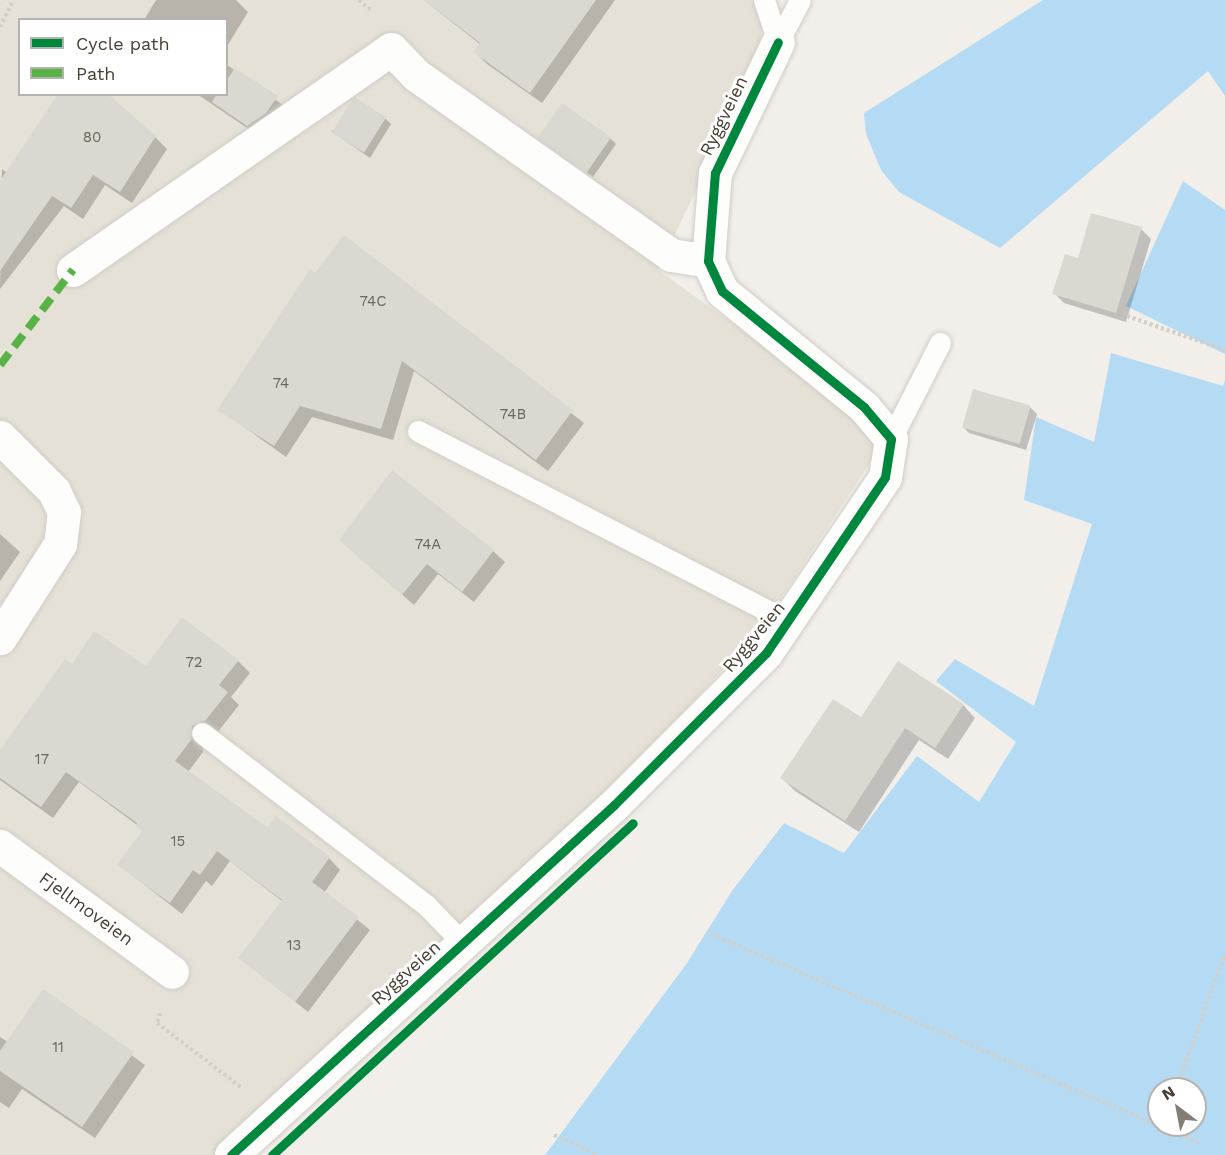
<!DOCTYPE html>
<style>
body{margin:0}
#map{position:relative;width:1225px;height:1155px;overflow:hidden;background:#f2efea;font-family:"Work Sans",sans-serif}
div>[style]{position:absolute}
[style*='--x']{left:calc(var(--x)*1px);top:calc(var(--y)*1px);width:calc(var(--w)*1px);rotate:calc(var(--a)*1deg)}
.residential>*{inset:0;background:#e6e1d6}
.water>*{inset:0;background:#b5dbf4}
.shadow>*{inset:0;background:#0003}
.building>*{inset:0;background:#dbd8d2;transform-origin:0 0}
.path>*{height:4px;margin-top:-2px;transform-origin:0;background:repeating-linear-gradient(90deg,#d2cfc9 0 3px,transparent 0 6px)}
.roads{filter:drop-shadow(0 0 2px #d0ccc7) drop-shadow(0 0 2px #d0ccc7)}
.lane>*{height:21px;margin:-10.5px;padding:0 10.5px;transform-origin:10.5px;border-radius:10.5px;background:#fdfdfc}
.street>*{height:33px;margin:-16.5px;padding:0 16.5px;transform-origin:16.5px;border-radius:16.5px;background:#fdfdfc}
.quiet>*{height:8px;margin-top:-4px;transform-origin:0;background:repeating-linear-gradient(90deg,#57b346 0 15px,transparent 0 23px)}
.cycleway>*{height:9px;margin:-4.5px;padding:0 4.5px;transform-origin:4.5px;border-radius:4.5px;background:#00873e}
span{translate:-50% -50%;white-space:nowrap;text-align:center;line-height:1.15;-webkit-text-stroke:6px #fff;paint-order:stroke}
.number-label{font-size:15px;color:#6e675c}
.number-label span{-webkit-text-stroke-width:0}
.street-label{font-size:18px;color:#484034}
.legend{position:absolute;left:18px;top:18px;width:210px;height:78px;box-sizing:border-box;background:#fff;border:2px solid #b6b3ae;margin:0;padding:8px 10px;list-style:none;font-size:18px;color:#484034}
.legend li{display:flex;align-items:center;gap:12px;height:30px}
.legend b{width:30px;border:2px solid #b6b3ae}
.north{position:absolute;left:1147px;top:1077px;width:60px;height:60px;box-sizing:border-box;background:#fff;border:2px solid #b6b3ae;border-radius:50%;rotate:328deg;font-size:16px;font-weight:700;line-height:24px;text-align:center;color:#484034}
.north::after{content:'';display:block;margin:auto;width:21px;height:27px;background:#847d74;clip-path:polygon(50% 0,100% 100%,50% 72%,0 100%)}
</style>
<div id="map">
<div class="residential">
<div style="clip-path:polygon(evenodd,0 0,765px 0,758px 60px,658px 270px,888px 435px,760px 630px,432px 980px,243px 1155px,0 1155px,0 0,20px 20px,226px 20px,226px 94px,20px 94px,20px 20px)"></div>
</div>
<div class="water">
<div style="clip-path:polygon(1043px 0,1225px 0,1225px 96px,1208px 71px,1000px 248px,899px 192px,881px 170px,866px 134px,864px 113px)"></div>
<div style="clip-path:polygon(1183px 181px,1225px 210px,1225px 354px,1126px 306px)"></div>
<div style="clip-path:polygon(evenodd,1111px 353px,1223px 386px,1225px 380px,1225px 1155px,545px 1155px,687px 963px,732px 891px,784px 823px,844px 853px,917px 756px,979px 802px,1016px 742px,936px 681px,955px 659px,1034px 706px,1092px 524px,1024px 500px,1036px 417px,1094px 442px,1111px 353px,1159px 1089px,1195px 1089px,1195px 1125px,1159px 1125px,1159px 1089px)"></div>
</div>
<div class="shadow">
<div style="clip-path:polygon(156px 0,236px 0,248px 12px,226px 48px,226px 20px,144px 20px)"></div>
<div style="clip-path:polygon(424px 0,615px 0,542px 103px,487px 64px,475px 52px,481px 45px)"></div>
<div style="clip-path:polygon(226px 64px,287px 108px,259px 136px,197px 94px,226px 94px)"></div>
<div style="clip-path:polygon(385px 118px,391px 124px,370px 158px,331px 131px)"></div>
<div style="clip-path:polygon(155px 137px,167px 149px,132px 203px,105px 185px,83px 219px,64px 206px,0 289px,2px 169px,7px 173px)"></div>
<div style="clip-path:polygon(610px 138px,616px 144px,593px 177px,546px 144px)"></div>
<div style="clip-path:polygon(1141px 229px,1151px 239px,1126px 322px,1064px 303px,1054px 293px,1079px 260px)"></div>
<div style="clip-path:polygon(344px 237px,584px 423px,548px 471px,414px 371px,393px 440px,312px 417px,286px 457px,219px 409px)"></div>
<div style="clip-path:polygon(974px 391px,1031px 408px,1037px 414px,1026px 450px,969px 433px,963px 427px)"></div>
<div style="clip-path:polygon(0 534px,20px 552px,0 581px)"></div>
<div style="clip-path:polygon(352px 551px,493px 551px,505px 562px,474px 602px,438px 574px,414px 605px)"></div>
<div style="clip-path:polygon(238px 661px,250px 673px,231px 697px,239px 705px,217px 733px,203px 738px,203px 752px,188px 772px,268px 829px,329px 858px,340px 870px,324px 893px,370px 930px,308px 1012px,240px 958px,282px 901px,230px 861px,212px 886px,206px 881px,182px 914px,119px 865px,143px 832px,137px 825px,79px 782px,53px 818px,0 780px,0 752px,72px 666px,146px 668px)"></div>
<div style="clip-path:polygon(963px 705px,975px 718px,948px 759px,919px 740px,859px 832px,795px 791px,782px 778px,861px 719px)"></div>
<div style="clip-path:polygon(43px 991px,145px 1065px,95px 1138px,22px 1089px,9px 1108px,0 1102px,0 1037px,8px 1042px)"></div>
</div>
<div class="building">
<div style="clip-path:polygon(424px 0,596px 0,530px 93px,473px 52px,480px 43px)"></div>
<div style="clip-path:polygon(235px 68px,278px 96px,266px 113px,247px 126px,212px 102px,217px 94px,226px 94px,226px 81px)"></div>
<div style="clip-path:polygon(58px 94px,108px 94px,156px 136px,120px 192px,93px 175px,71px 208px,52px 196px,0 271px,0 181px)"></div>
<div style="left:354px;top:97px;width:38px;height:42px;rotate:32deg"></div>
<div style="left:562px;top:103px;width:60px;height:43px;rotate:35deg"></div>
<div style="clip-path:polygon(1091px 213px,1142px 227px,1116px 313px,1052px 294px,1065px 254px,1078px 258px)"></div>
<div style="clip-path:polygon(344px 235px,573px 410px,536px 460px,402px 361px,381px 429px,300px 406px,274px 446px,217px 410px,310px 269px,315px 273px)"></div>
<div style="left:973px;top:389px;width:60px;height:40px;rotate:16deg"></div>
<div style="clip-path:polygon(392px 470px,494px 550px,462px 592px,427px 564px,402px 595px,339px 540px)"></div>
<div style="clip-path:polygon(182px 617px,239px 660px,219px 685px,228px 692px,205px 721px,192px 726px,191px 740px,175px 761px,267px 827px,276px 816px,330px 857px,312px 882px,359px 917px,295px 1002px,238px 958px,282px 900px,217px 851px,200px 875px,193px 870px,170px 903px,117px 865px,142px 831px,135px 826px,137px 823px,66px 772px,41px 807px,0 778px,0 750px,65px 659px,72px 664px,94px 631px,146px 666px)"></div>
<div style="clip-path:polygon(898px 661px,964px 704px,935px 748px,905px 728px,845px 821px,780px 778px,833px 699px,861px 717px)"></div>
<div style="clip-path:polygon(43px 989px,134px 1052px,82px 1127px,0 1071px,0 1051px)"></div>
</div>
<div class="path">
<div style="--x:359;--y:0;--w:17;--a:40"></div>
<div style="--x:0;--y:27;--w:30;--a:-64"></div>
<div style="--x:1127;--y:316;--w:104;--a:19.1"></div>
<div style="--x:711;--y:934;--w:534;--a:23.16"></div>
<div style="--x:160;--y:1013;--w:10;--a:107"></div>
<div style="--x:157;--y:1023;--w:107;--a:37.4"></div>
<div style="--x:1176;--y:1089;--w:144;--a:-70.1"></div>
<div style="--x:554;--y:1135;--w:48;--a:24.4"></div>
</div>
<div class="roads">
<div class="lane">
<div style="--x:764;--y:0;--w:44;--a:71.6"></div>
<div style="--x:778;--y:42;--w:47;--a:-62.4"></div>
<div style="--x:418;--y:431;--w:418;--a:27.2"></div>
<div style="--x:891;--y:439;--w:108;--a:-63"></div>
<div style="--x:202;--y:733;--w:282;--a:37.5"></div>
<div style="--x:426;--y:905;--w:53;--a:45.8"></div>
</div>
<div class="street">
<div style="--x:73;--y:270;--w:387;--a:-34.8"></div>
<div style="--x:391;--y:49;--w:36;--a:46"></div>
<div style="--x:416;--y:75;--w:312;--a:35.2"></div>
<div style="--x:671;--y:255;--w:37;--a:9"></div>
<div style="--x:0;--y:437;--w:76;--a:45"></div>
<div style="--x:54;--y:491;--w:23;--a:65"></div>
<div style="--x:64;--y:512;--w:32;--a:97"></div>
<div style="--x:60;--y:544;--w:112;--a:122.6"></div>
<div style="--x:0;--y:846;--w:213;--a:36.2"></div>
<div style="--x:231;--y:1155;--w:519;--a:-42.42"></div>
<div style="--x:614;--y:805;--w:215;--a:-45"></div>
<div style="--x:766;--y:653;--w:212;--a:-55.9"></div>
<div style="--x:885;--y:477;--w:38;--a:-81"></div>
<div style="--x:891;--y:439;--w:42;--a:-130.2"></div>
<div style="--x:864;--y:407;--w:183;--a:-140.8"></div>
<div style="--x:722;--y:291;--w:33;--a:-115"></div>
<div style="--x:708;--y:261;--w:88;--a:-85.5"></div>
<div style="--x:715;--y:173;--w:145;--a:-64.3"></div>
</div>
</div>
<div class="quiet">
<div style="--x:0;--y:365;--w:120;--a:-52.5"></div>
</div>
<div class="cycleway">
<div style="--x:231;--y:1155;--w:519;--a:-42.42"></div>
<div style="--x:614;--y:805;--w:215;--a:-45"></div>
<div style="--x:766;--y:653;--w:212;--a:-55.9"></div>
<div style="--x:885;--y:477;--w:38;--a:-81"></div>
<div style="--x:891;--y:439;--w:42;--a:-130.2"></div>
<div style="--x:864;--y:407;--w:183;--a:-140.8"></div>
<div style="--x:722;--y:291;--w:33;--a:-115"></div>
<div style="--x:708;--y:261;--w:88;--a:-85.5"></div>
<div style="--x:715;--y:173;--w:145;--a:-64.3"></div>
<div style="--x:272;--y:1155;--w:490;--a:-42.6"></div>
</div>
<div class="number-label">
<span style="left:92px;top:138px">80</span>
<span style="left:373px;top:302px">74C</span>
<span style="left:281px;top:384px">74</span>
<span style="left:513px;top:415px">74B</span>
<span style="left:428px;top:545px">74A</span>
<span style="left:194px;top:663px">72</span>
<span style="left:42px;top:760px">17</span>
<span style="left:178px;top:842px">15</span>
<span style="left:294px;top:946px">13</span>
<span style="left:58px;top:1048px">11</span>
</div>
<div class="street-label">
<span style="left:724px;top:116px;rotate:-64deg">Ryggveien</span>
<span style="left:754px;top:637px;rotate:-50deg">Ryggveien</span>
<span style="left:86px;top:909px;rotate:36deg">Fjellmoveien</span>
<span style="left:406px;top:973px;rotate:-42deg">Ryggveien</span>
</div>
<ul class="legend">
<li><b style="height:8px;background:#00873e"></b>Cycle path</li>
<li><b style="height:8px;background:#57b346"></b>Path</li>
</ul>
<div class="north">N</div>
</div>
